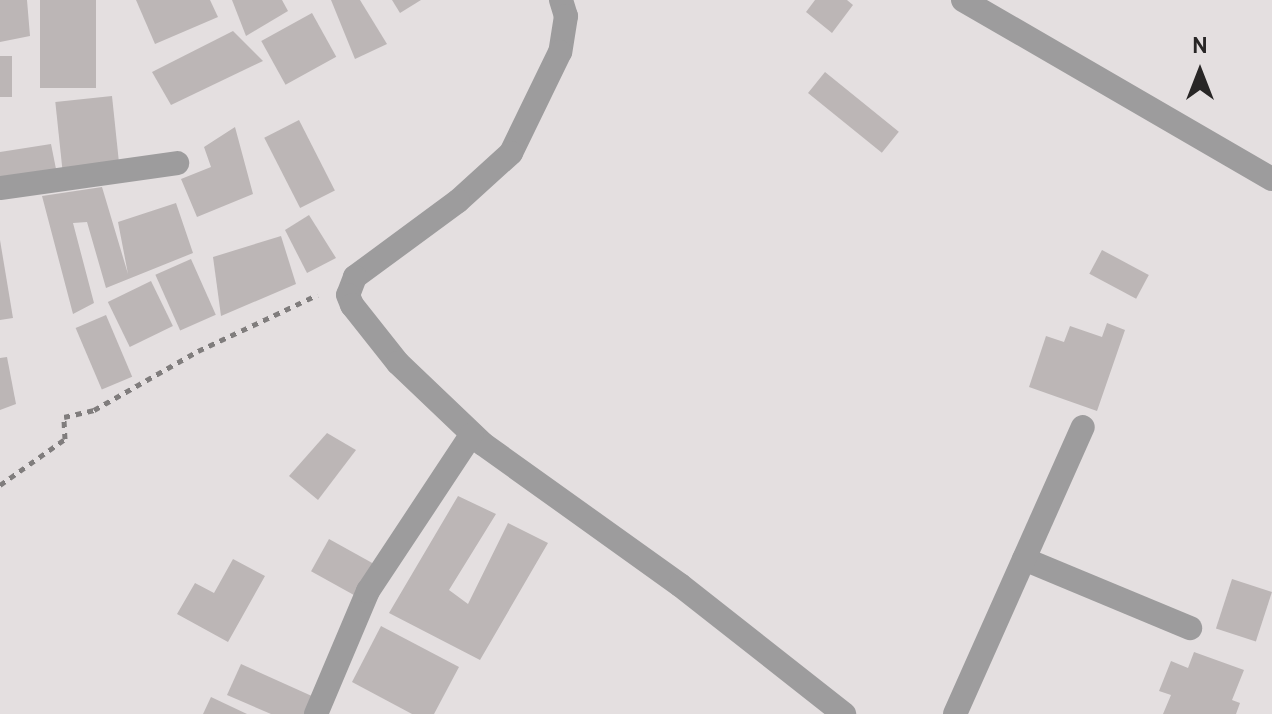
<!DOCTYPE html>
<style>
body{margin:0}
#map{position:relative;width:1272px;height:714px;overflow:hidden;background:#e4dfe0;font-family:Overpass,sans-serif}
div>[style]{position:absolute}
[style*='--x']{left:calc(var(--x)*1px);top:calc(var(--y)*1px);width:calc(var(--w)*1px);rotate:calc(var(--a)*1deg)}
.building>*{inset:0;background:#bcb6b6;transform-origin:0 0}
.path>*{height:5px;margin-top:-2.5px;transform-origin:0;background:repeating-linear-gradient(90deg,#807d7d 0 6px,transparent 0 12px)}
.minor>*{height:24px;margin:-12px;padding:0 12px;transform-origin:12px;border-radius:12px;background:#9d9c9d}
span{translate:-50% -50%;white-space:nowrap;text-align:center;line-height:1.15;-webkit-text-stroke:8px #e4dfe0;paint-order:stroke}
.north{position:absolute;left:1160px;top:32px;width:80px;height:80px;-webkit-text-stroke:6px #e4dfe0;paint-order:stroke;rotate:0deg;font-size:22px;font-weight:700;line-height:32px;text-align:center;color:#282626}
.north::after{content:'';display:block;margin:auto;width:28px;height:36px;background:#282626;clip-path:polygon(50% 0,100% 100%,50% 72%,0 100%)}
</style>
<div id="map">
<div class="building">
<div style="clip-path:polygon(0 0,27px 0,30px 36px,0 42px)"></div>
<div style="left:40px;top:0;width:56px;height:88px"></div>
<div style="clip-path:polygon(136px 0,210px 0,218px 17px,155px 44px)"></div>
<div style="clip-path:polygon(232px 0,282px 0,288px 11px,246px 36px)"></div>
<div style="clip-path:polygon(331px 0,360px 0,387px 44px,355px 59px)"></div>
<div style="clip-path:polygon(392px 0,421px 0,400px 13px)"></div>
<div style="clip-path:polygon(815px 0,847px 0,853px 5px,832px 33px,806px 12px)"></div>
<div style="left:312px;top:13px;width:50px;height:58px;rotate:61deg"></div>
<div style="clip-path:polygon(233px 31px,263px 61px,171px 105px,152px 72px)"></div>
<div style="left:12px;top:56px;width:41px;height:12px;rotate:90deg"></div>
<div style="left:825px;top:72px;width:95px;height:27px;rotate:39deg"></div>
<div style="left:112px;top:96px;width:67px;height:57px;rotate:84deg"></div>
<div style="left:299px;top:120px;width:79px;height:39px;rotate:63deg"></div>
<div style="clip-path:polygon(235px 127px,253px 194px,197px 217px,181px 179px,211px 167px,204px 147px)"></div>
<div style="clip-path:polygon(51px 144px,57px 174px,0 181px,0 152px)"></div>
<div style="clip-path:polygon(102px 187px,128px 274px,118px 222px,176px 203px,193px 253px,106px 288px,87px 222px,73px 223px,94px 303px,73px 314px,42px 196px)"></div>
<div style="clip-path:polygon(309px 215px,336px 258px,307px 273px,285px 230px)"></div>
<div style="clip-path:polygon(281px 236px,296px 284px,221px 316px,213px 257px)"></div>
<div style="clip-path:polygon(0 240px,13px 318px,0 320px)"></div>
<div style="left:1102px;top:250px;width:53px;height:27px;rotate:28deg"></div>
<div style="left:191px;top:259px;width:61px;height:39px;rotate:66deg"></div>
<div style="left:151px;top:281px;width:50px;height:48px;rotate:64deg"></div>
<div style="left:106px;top:315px;width:67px;height:33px;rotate:67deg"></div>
<div style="clip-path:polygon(1107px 323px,1125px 330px,1097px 411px,1029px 387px,1046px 336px,1064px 342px,1070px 326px,1102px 337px)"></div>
<div style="clip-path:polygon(7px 357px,16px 404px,0 410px,0 358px)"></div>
<div style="clip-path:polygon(327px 433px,356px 450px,318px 500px,289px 476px)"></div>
<div style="clip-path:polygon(458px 496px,496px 514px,449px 590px,468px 604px,508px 523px,548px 543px,480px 660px,389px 613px)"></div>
<div style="left:329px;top:539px;width:50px;height:37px;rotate:29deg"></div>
<div style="clip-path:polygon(233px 559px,265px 576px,228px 642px,177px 614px,195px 583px,214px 593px)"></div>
<div style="left:1232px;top:579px;width:42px;height:52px;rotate:18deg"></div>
<div style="clip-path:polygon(381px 626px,459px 667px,434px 714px,412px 714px,352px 682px)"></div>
<div style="clip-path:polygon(1194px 652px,1244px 670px,1232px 700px,1240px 703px,1236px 714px,1163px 714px,1171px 695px,1159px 691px,1171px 661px,1188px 668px)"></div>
<div style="clip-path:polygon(241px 664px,314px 697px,307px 714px,271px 714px,227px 695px)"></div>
<div style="clip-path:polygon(211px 697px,247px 714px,203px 714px)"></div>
</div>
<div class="path">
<div style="--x:0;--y:485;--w:80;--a:-35.3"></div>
<div style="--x:65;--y:439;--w:22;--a:-93"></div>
<div style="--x:64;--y:417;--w:31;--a:-13"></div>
<div style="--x:94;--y:410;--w:120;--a:-29.6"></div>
<div style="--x:198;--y:351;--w:132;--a:-25.2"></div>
</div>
<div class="minor">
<div style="--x:561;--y:0;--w:17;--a:73"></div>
<div style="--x:566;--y:16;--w:36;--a:99"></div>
<div style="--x:560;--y:52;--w:112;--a:115.9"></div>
<div style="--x:511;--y:153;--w:72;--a:137.8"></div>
<div style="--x:458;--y:201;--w:128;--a:143.6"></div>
<div style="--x:355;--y:277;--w:19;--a:111"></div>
<div style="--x:348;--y:295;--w:11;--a:68"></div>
<div style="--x:352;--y:305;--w:74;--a:51.6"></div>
<div style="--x:398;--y:363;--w:117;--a:43.6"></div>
<div style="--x:483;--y:444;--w:242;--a:35.6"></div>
<div style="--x:680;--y:585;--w:209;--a:38.2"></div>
<div style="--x:963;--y:0;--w:357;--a:30.1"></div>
<div style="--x:0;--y:188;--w:179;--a:-8"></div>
<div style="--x:1024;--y:559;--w:180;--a:22.6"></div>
<div style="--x:316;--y:714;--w:134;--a:-67.1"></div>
<div style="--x:368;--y:591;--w:188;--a:-56.5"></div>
<div style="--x:955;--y:714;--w:314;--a:-66"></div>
</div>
<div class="north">N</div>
</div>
